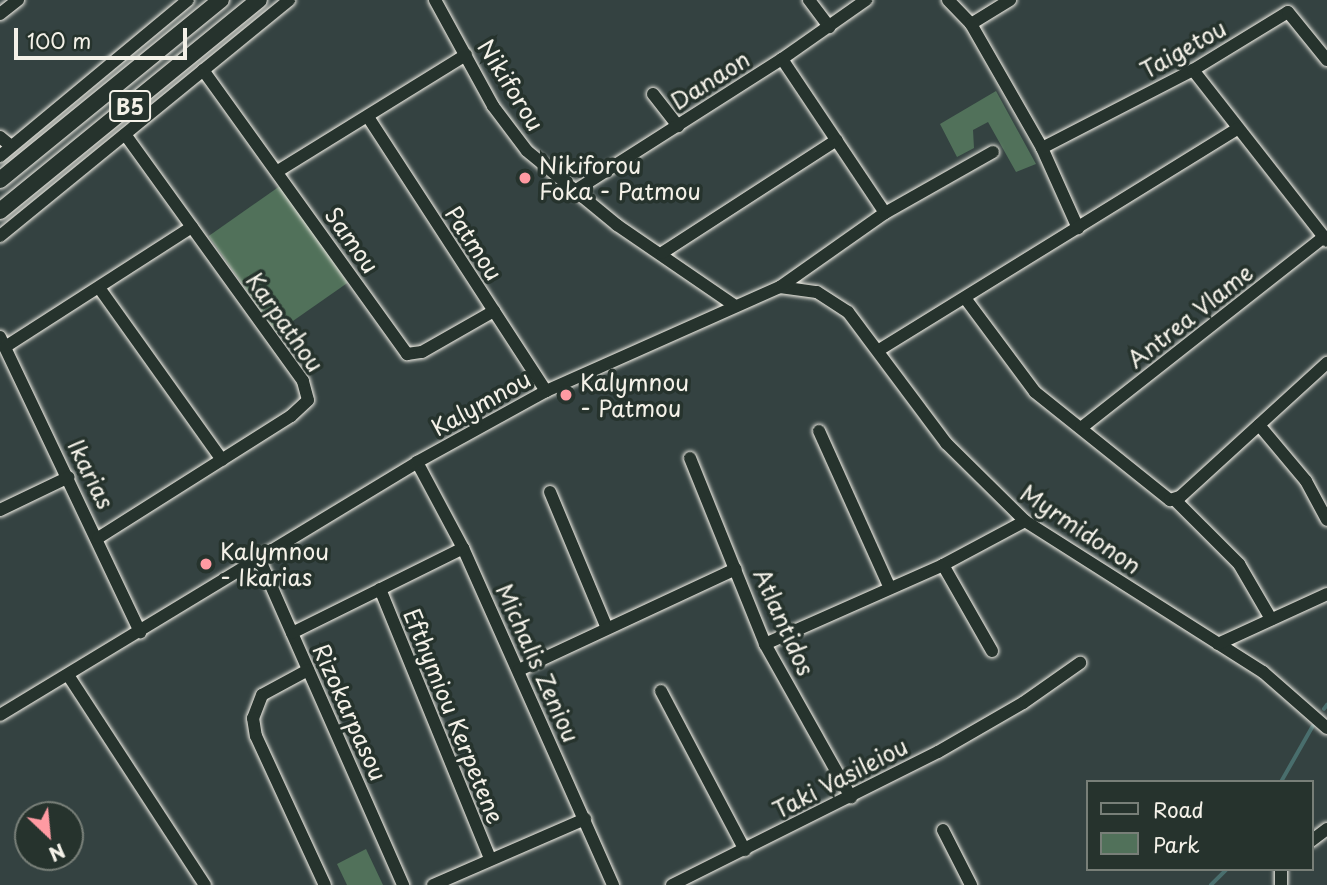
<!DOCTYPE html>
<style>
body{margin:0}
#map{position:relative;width:1327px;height:885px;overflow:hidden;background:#344241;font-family:"Playpen Sans",sans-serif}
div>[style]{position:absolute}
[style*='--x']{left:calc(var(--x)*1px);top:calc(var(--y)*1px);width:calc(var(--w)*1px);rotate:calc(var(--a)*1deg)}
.green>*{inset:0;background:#51715a;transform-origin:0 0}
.stream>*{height:3.5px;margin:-1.75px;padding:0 1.75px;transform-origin:1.75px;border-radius:1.75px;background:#496e6d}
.roads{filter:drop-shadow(0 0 2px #f4f1e8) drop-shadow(0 0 2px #f4f1e8)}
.minor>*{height:12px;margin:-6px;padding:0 6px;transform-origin:6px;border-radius:6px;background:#26332d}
.major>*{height:16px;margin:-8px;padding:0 8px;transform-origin:8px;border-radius:8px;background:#26332d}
.dots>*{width:19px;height:19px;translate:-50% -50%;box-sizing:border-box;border:4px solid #26332d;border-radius:50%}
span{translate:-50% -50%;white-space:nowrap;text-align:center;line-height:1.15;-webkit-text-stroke:7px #26332d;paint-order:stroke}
.shield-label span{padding:2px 5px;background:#26332d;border:2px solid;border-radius:5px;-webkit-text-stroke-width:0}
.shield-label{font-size:21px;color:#f4f1e8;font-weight:700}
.street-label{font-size:23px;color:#f4f1e8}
.poi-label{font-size:23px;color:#f4f1e8}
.left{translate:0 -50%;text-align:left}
.legend{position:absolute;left:1086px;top:780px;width:228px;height:91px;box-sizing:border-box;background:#26332d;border:2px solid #787f78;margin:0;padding:9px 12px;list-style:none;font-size:21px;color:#f4f1e8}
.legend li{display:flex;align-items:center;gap:14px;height:35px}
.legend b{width:35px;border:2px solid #787f78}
.north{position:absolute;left:14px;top:801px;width:70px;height:70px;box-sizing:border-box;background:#26332d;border:2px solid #787f78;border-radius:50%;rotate:154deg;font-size:19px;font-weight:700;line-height:28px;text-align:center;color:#f4f1e8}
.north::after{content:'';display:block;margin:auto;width:24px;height:32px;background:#ff9aa2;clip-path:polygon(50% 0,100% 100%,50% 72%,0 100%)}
.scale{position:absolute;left:14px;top:28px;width:173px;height:32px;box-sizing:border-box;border:4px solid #f4f1e8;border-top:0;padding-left:9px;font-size:21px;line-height:24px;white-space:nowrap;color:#f4f1e8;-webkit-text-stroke:5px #26332d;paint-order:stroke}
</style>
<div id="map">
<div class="green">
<div style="clip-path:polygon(996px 91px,1036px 164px,1016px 172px,988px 122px,973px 130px,974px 148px,957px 157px,940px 124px)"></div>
<div style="left:280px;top:186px;width:118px;height:87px;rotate:55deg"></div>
<div style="clip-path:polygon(366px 849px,383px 885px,347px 885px,337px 864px)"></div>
</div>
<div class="stream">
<div style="--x:1324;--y:709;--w:5;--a:-53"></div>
<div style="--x:1281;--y:782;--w:64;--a:-60.3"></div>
<div style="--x:1211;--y:885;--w:23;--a:-45"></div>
</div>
<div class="roads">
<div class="minor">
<div style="--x:435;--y:0;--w:121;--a:61.3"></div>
<div style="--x:493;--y:106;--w:56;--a:52.9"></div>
<div style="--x:527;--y:151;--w:117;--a:39.4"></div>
<div style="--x:617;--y:225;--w:142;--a:34.4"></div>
<div style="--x:809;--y:0;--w:34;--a:53"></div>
<div style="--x:948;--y:0;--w:33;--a:46"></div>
<div style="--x:971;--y:24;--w:143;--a:60.2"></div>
<div style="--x:1042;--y:148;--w:88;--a:65.8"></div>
<div style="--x:0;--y:14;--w:23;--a:-38"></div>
<div style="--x:971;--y:24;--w:46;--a:-31.6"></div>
<div style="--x:782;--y:59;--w:185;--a:56.2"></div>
<div style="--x:203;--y:70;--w:350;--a:54.3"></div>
<div style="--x:407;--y:354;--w:15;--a:-8"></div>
<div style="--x:422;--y:352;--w:83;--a:-29.7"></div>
<div style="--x:1193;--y:70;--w:217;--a:51.9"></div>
<div style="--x:653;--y:94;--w:41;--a:52"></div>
<div style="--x:368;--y:117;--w:327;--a:57"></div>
<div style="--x:0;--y:137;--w:14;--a:39"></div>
<div style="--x:1042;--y:148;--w:170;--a:-27.3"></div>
<div style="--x:1193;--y:70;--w:111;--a:-31.4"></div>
<div style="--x:1288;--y:12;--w:62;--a:50.9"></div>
<div style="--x:0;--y:156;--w:244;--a:-39.7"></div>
<div style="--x:278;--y:171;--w:221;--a:-31.7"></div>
<div style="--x:573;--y:192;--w:248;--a:-32.5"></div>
<div style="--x:782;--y:59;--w:103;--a:-35.1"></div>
<div style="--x:0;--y:236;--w:373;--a:-39.2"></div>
<div style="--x:662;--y:253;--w:208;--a:-32.9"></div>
<div style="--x:780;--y:287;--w:37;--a:8"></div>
<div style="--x:817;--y:292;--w:37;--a:33"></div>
<div style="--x:848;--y:312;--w:164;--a:53.2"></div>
<div style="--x:946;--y:443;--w:111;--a:44.6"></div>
<div style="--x:1025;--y:521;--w:282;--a:32.4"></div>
<div style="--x:1263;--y:672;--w:85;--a:41.2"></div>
<div style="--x:100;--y:289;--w:210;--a:54.5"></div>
<div style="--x:965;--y:298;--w:117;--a:53.3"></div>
<div style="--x:1035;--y:392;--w:173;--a:38.7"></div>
<div style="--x:1170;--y:500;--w:10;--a:-17"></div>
<div style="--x:1180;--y:497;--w:199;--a:-42.4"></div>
<div style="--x:0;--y:337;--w:327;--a:64.6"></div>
<div style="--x:5;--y:347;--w:222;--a:-32.7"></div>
<div style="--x:879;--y:350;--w:421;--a:-31.7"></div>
<div style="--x:1259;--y:425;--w:73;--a:50"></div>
<div style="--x:1306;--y:481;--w:44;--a:61.7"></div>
<div style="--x:1081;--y:428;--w:309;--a:-38.2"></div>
<div style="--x:819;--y:431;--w:172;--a:65.7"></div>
<div style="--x:690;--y:458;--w:201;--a:68"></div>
<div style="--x:765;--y:644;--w:176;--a:60.7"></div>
<div style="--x:417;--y:462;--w:98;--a:61.9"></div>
<div style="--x:463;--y:548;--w:369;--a:66"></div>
<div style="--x:550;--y:492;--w:147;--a:67.3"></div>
<div style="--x:1175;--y:500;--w:91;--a:45"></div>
<div style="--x:1239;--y:564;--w:64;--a:59.8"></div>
<div style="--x:0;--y:510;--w:76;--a:-25.6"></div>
<div style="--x:98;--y:538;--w:228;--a:-32.3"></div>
<div style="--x:291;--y:416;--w:23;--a:-43"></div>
<div style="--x:308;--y:400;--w:20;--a:-105"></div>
<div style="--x:303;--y:381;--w:304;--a:-125.8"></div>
<div style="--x:258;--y:556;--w:360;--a:66.2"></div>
<div style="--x:943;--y:565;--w:99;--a:60.3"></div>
<div style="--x:380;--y:589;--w:292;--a:67.8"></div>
<div style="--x:292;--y:633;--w:191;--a:-26.4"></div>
<div style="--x:765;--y:644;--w:195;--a:-23.9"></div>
<div style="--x:943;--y:565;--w:93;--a:-28.2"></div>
<div style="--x:1218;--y:644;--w:120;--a:-24.6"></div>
<div style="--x:308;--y:670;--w:52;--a:151.5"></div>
<div style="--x:262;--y:695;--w:25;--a:111"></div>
<div style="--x:253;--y:718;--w:18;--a:81"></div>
<div style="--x:256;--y:736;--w:164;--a:65.2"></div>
<div style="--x:519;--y:670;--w:239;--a:-25"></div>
<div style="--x:68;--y:675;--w:251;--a:56.9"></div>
<div style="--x:661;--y:691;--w:180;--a:62.2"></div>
<div style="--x:0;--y:715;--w:488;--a:-31.2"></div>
<div style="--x:417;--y:462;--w:147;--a:-28.8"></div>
<div style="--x:546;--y:391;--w:256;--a:-24"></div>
<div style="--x:780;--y:287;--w:128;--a:-35.2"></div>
<div style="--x:885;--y:213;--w:124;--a:-29.5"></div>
<div style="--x:943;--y:830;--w:62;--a:63"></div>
<div style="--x:1311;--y:841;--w:20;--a:-37"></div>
<div style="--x:1281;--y:869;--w:16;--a:90"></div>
<div style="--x:433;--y:885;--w:166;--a:-23.5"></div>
<div style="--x:672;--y:885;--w:297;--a:-26.6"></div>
<div style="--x:938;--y:752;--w:98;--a:-30"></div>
<div style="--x:1023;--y:703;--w:70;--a:-35.1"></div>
</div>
<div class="major">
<div style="--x:0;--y:180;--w:285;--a:-39.2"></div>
<div style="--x:0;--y:211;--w:334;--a:-39.2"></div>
</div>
</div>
<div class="dots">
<div style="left:525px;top:178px;background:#ff9aa2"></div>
<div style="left:566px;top:395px;background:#ff9aa2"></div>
<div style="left:206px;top:564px;background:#ff9aa2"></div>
</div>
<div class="shield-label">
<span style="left:130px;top:106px">B5</span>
</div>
<div class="street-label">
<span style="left:1183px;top:49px;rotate:-29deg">Taigetou</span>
<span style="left:710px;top:80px;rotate:-32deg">Danaon</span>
<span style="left:511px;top:85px;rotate:58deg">Nikiforou</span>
<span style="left:352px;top:240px;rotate:55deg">Samou</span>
<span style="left:474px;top:243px;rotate:57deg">Patmou</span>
<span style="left:1190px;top:316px;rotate:-38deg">Antrea Vlame</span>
<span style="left:285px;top:322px;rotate:55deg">Karpathou</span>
<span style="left:481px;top:403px;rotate:-29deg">Kalymnou</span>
<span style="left:91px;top:474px;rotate:64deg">Ikarias</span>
<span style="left:1081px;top:529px;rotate:34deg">Myrmidonon</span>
<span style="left:784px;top:622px;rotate:66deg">Atlantidos</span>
<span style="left:538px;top:663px;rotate:66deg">Michalis Zeniou</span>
<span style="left:350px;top:712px;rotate:66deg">Rizokarpasou</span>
<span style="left:454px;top:716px;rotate:68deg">Efthymiou Kerpetene</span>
<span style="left:840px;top:778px;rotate:-27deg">Taki Vasileiou</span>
</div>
<div class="poi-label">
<span class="left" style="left:539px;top:178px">Nikiforou<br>Foka - Patmou</span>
<span class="left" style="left:580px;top:395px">Kalymnou<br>- Patmou</span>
<span class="left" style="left:220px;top:564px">Kalymnou<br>- Ikarias</span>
</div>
<ul class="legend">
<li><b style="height:9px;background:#26332d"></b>Road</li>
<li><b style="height:19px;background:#51715a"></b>Park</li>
</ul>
<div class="north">N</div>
<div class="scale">100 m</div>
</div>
